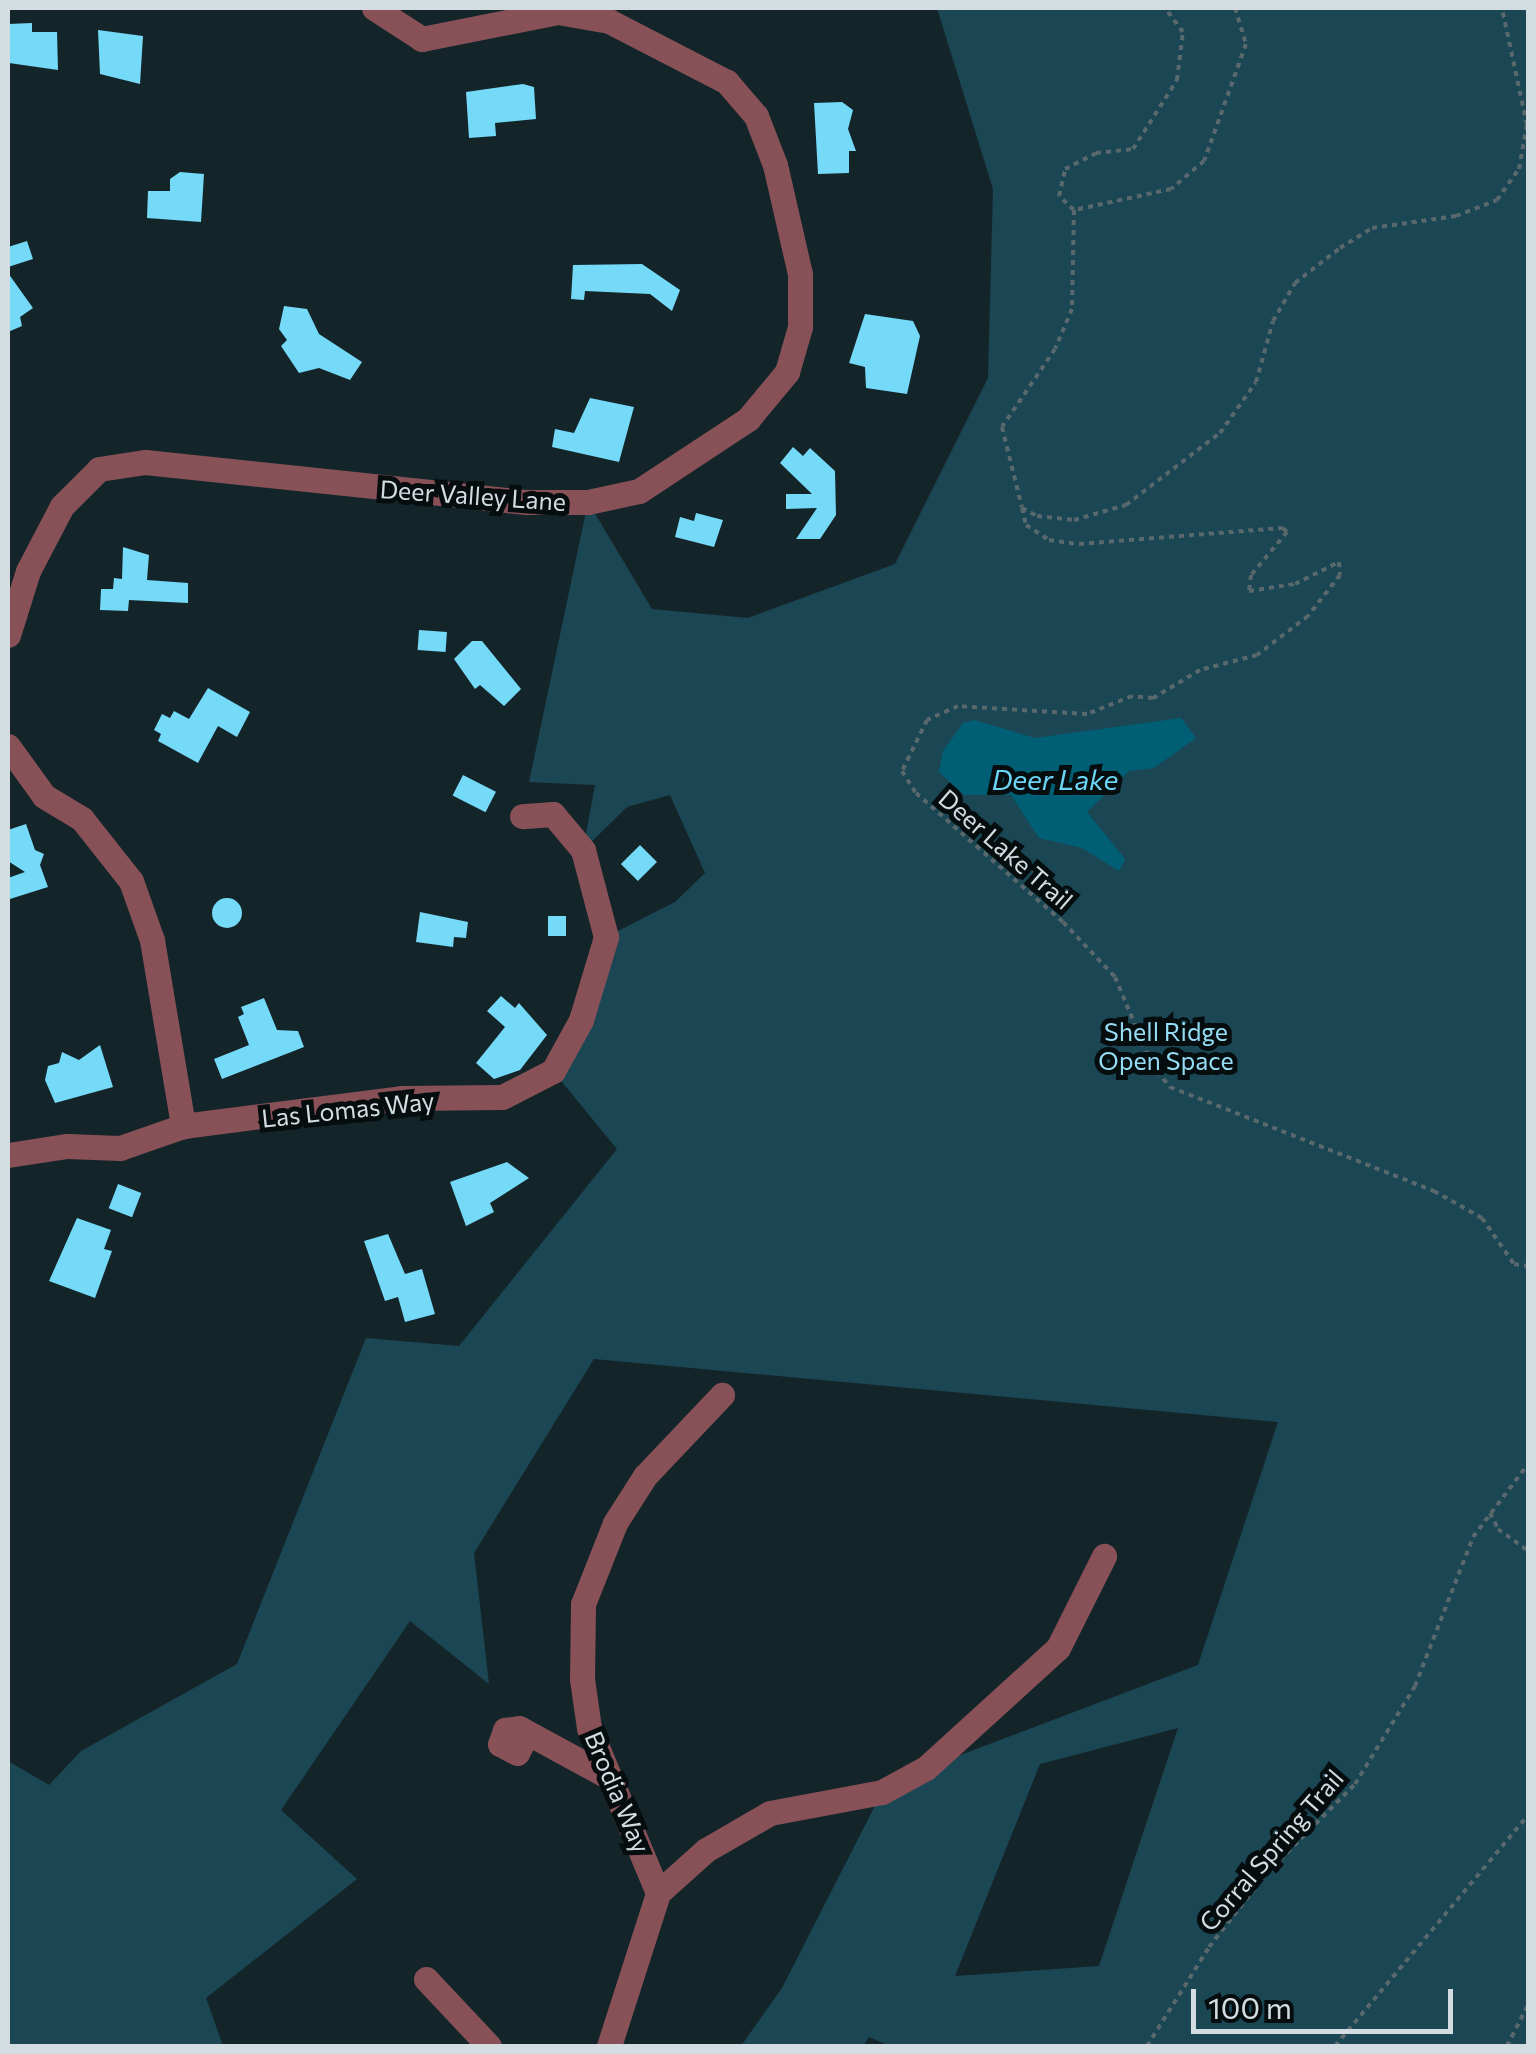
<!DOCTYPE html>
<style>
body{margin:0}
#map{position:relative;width:1536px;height:2054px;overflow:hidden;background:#14252a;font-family:Commissioner,sans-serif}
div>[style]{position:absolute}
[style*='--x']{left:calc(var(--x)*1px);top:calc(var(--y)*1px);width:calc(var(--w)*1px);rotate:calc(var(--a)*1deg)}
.green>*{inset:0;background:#1b4755}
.water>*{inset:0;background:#015f75}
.building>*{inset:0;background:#75d9f8;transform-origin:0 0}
.round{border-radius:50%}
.path>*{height:4px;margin-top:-2px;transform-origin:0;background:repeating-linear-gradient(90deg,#59686c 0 5px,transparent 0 10px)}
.minor>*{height:25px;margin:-12.5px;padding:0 12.5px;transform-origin:12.5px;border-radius:12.5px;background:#885157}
span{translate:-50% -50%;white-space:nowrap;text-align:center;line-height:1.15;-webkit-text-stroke:10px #060d0f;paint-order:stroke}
.street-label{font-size:25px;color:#d3dde1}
.park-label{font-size:25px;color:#94ddf5}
.water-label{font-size:28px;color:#6cd4f5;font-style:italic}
.frame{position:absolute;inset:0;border:10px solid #d3dde1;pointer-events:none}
.scale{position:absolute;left:1191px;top:1989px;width:262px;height:45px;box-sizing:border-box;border:5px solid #d3dde1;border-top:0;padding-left:12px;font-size:30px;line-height:35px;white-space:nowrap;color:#d3dde1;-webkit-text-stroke:8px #060d0f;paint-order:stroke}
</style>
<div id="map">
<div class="green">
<div style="clip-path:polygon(evenodd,937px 8px,1528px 8px,1528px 2046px,890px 2046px,869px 2037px,863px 2046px,741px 2046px,782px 1988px,882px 1792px,926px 1768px,1198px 1665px,1278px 1422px,594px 1359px,474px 1553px,489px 1684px,410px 1621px,281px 1810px,357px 1879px,206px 1998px,223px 2046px,8px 2046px,8px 1761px,49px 1785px,81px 1751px,237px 1664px,366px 1338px,459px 1346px,617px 1149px,553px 1071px,606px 937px,675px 902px,705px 873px,670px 795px,627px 807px,583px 850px,595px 785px,529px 782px,588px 502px,652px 609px,748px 618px,895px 564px,988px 378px,993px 189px,937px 8px,1178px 1728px,1099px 1966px,955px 1976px,1040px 1764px,1178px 1728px)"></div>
</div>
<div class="water">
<div style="clip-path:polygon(1181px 718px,1196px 738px,1154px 768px,1129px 771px,1087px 812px,1125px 859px,1119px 871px,1082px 848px,1039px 838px,1011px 795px,964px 795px,939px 772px,943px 751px,963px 723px,974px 720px,1035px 738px)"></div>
</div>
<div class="building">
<div style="clip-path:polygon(32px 23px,32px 32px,57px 32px,58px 70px,9px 63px,8px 24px)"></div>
<div style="clip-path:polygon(98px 30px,143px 36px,140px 84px,100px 74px)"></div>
<div style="clip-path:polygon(523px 84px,534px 87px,536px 119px,495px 123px,496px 136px,469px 138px,466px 92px)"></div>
<div style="clip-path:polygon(842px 102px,853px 110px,848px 129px,856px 151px,849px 151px,849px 173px,818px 174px,814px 103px)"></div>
<div style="clip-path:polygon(180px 172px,204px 174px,201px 222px,147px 218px,148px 191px,170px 191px,170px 179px)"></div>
<div style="clip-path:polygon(27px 241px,33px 259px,8px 267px,8px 247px)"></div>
<div style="clip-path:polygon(642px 264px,680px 290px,672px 311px,650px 294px,585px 291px,584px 300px,571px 299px,573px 265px)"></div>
<div style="clip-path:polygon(8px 273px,33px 308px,20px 317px,22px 326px,8px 332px)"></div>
<div style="clip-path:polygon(284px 306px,307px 309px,319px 334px,362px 362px,350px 380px,319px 368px,299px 373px,281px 346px,287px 340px,279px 329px)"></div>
<div style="clip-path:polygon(865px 314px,913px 321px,920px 336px,907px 394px,866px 388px,865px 367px,849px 363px)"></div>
<div style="clip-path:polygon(590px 398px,634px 407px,619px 462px,552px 447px,555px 429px,574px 433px)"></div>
<div style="clip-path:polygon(793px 447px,803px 456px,810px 448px,835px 471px,836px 515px,820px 539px,796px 539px,817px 508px,786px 509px,786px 494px,812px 494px,780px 463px)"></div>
<div style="clip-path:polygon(696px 513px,723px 520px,714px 547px,675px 537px,680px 517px,694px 521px)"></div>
<div style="clip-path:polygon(123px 547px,149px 555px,147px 580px,188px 583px,188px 603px,129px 600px,128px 611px,100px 610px,101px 589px,113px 589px,114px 578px,122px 579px)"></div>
<div style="left:419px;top:630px;width:28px;height:20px;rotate:4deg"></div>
<div style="clip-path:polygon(472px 641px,482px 641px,521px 689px,504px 706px,480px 685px,475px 689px,454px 659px)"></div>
<div style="clip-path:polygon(208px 688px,250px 712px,237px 737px,218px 726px,198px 763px,158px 741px,161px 734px,154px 730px,162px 714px,170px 718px,174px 711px,189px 719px)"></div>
<div style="left:463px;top:775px;width:37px;height:23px;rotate:27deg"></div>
<div style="clip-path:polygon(26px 824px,35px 850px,44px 854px,40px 865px,48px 887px,10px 899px,8px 878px,25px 872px,8px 861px,8px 830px)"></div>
<div style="left:640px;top:845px;width:24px;height:27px;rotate:45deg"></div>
<div class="round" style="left:212px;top:898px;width:30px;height:30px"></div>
<div style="clip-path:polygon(420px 912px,468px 922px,466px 938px,454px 937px,453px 947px,416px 942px)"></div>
<div style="left:548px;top:916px;width:18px;height:20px"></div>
<div style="clip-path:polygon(501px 996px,515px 1008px,519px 1003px,547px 1035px,520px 1070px,494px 1079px,476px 1063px,505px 1027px,487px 1011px)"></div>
<div style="clip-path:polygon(264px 998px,277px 1030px,298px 1031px,304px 1047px,222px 1079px,214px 1059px,249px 1045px,238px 1017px,244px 1014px,241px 1007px)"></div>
<div style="clip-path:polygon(100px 1045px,113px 1087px,55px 1103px,45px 1080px,48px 1066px,59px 1063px,62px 1052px,79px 1060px)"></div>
<div style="clip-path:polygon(507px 1162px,529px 1178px,490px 1203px,494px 1212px,466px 1226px,450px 1182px)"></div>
<div style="left:118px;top:1184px;width:25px;height:26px;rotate:21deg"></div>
<div style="clip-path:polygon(77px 1218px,111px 1230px,104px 1249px,112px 1251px,95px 1298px,49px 1281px)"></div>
<div style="clip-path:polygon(388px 1234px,405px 1274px,422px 1269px,435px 1314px,405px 1322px,398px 1297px,385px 1301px,364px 1241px)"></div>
</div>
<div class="path">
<div style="--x:1235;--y:8;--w:38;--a:73"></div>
<div style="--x:1246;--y:44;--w:124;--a:109.7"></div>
<div style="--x:1204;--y:161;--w:43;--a:139.7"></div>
<div style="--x:1171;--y:189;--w:99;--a:167.8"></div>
<div style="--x:1074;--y:210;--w:99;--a:91.2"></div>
<div style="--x:1072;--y:309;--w:43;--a:113"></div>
<div style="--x:1055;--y:349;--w:94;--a:124.2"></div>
<div style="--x:1002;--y:427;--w:83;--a:76.1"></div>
<div style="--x:1022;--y:508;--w:17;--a:28"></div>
<div style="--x:1037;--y:516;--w:37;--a:6"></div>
<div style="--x:1074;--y:520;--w:54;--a:-16.1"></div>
<div style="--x:1126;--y:505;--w:118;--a:-37.5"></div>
<div style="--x:1220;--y:433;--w:62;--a:-54.8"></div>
<div style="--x:1256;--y:382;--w:63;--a:-74.4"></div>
<div style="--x:1273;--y:321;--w:44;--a:-59.9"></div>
<div style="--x:1295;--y:283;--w:57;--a:-37.9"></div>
<div style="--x:1340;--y:248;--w:38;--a:-32"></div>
<div style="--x:1372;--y:228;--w:85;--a:-8.1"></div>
<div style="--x:1456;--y:216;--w:44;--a:-21.3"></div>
<div style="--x:1497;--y:200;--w:38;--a:-55"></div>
<div style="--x:1519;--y:169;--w:45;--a:-79.7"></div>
<div style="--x:1527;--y:125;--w:120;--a:-102.1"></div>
<div style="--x:1074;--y:210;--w:21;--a:-137"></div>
<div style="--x:1059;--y:196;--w:28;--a:-77"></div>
<div style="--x:1065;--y:169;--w:35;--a:-27"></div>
<div style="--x:1096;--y:153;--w:37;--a:-6"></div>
<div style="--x:1133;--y:149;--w:82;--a:-57.5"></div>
<div style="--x:1177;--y:80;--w:48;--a:-82.9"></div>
<div style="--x:1183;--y:32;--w:30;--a:-127"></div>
<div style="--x:1022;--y:508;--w:17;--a:77"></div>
<div style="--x:1026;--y:525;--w:27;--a:33"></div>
<div style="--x:1049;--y:540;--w:30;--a:8"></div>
<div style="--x:1079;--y:544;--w:205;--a:-4.5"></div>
<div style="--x:1283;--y:528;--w:6;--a:45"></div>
<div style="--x:1287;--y:532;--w:56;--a:129.9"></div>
<div style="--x:1251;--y:575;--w:16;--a:97"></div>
<div style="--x:1249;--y:591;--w:47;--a:-8.7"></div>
<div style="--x:1295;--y:584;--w:49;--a:-26.6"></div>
<div style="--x:1339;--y:562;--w:13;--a:86"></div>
<div style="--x:1340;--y:575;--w:52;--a:128"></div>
<div style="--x:1308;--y:616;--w:64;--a:142.6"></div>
<div style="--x:1257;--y:655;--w:59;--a:165.3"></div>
<div style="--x:1200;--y:670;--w:55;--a:149.2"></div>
<div style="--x:1153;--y:698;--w:21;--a:-175"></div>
<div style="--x:1132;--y:696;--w:48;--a:158.2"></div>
<div style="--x:1087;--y:714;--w:129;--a:-176.5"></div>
<div style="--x:958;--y:706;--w:34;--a:156"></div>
<div style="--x:927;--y:720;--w:57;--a:116.1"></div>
<div style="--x:902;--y:771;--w:26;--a:58"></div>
<div style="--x:916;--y:793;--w:196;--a:41.3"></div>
<div style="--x:1063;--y:922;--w:76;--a:46.6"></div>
<div style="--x:1115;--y:977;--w:93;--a:67.3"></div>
<div style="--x:1151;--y:1063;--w:31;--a:52"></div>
<div style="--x:1170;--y:1087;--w:284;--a:21.5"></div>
<div style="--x:1434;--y:1191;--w:55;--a:29.4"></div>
<div style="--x:1482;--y:1218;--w:56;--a:55.2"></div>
<div style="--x:1514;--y:1264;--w:14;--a:8"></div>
<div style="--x:1490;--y:1513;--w:18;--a:63"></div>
<div style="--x:1498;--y:1529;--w:37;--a:36"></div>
<div style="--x:1147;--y:2046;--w:117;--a:-57.9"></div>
<div style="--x:1209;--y:1947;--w:93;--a:-52"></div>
<div style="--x:1266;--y:1874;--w:127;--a:-45.3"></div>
<div style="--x:1355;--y:1784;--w:115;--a:-58.5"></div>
<div style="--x:1415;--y:1686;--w:160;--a:-68.7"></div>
<div style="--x:1473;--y:1537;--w:91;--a:-53"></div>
<div style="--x:1335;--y:2046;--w:301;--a:-50.1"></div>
<div style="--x:1507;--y:2046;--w:46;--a:-62.9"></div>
</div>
<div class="minor">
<div style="--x:8;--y:635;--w:67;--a:-72.6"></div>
<div style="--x:28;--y:571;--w:73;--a:-62.4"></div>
<div style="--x:62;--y:506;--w:52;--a:-45"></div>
<div style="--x:99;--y:469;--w:47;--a:-8.7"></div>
<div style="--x:145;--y:462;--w:384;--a:6"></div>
<div style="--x:527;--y:502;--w:61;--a:0"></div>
<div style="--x:588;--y:502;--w:52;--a:-12.2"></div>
<div style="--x:639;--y:491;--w:131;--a:-33.4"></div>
<div style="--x:748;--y:419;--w:61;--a:-50.3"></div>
<div style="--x:787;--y:372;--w:47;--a:-73.9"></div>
<div style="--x:800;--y:327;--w:53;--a:-90"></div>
<div style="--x:800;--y:274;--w:112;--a:-102.9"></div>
<div style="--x:775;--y:165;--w:53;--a:-111.2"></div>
<div style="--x:756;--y:116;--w:45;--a:-130.5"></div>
<div style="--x:727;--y:82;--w:133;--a:-152.7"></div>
<div style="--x:609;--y:21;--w:52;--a:-170"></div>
<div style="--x:558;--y:12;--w:139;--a:168.8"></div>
<div style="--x:422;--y:39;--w:57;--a:-147.1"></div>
<div style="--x:8;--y:746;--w:62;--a:54.2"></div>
<div style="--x:44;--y:796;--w:44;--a:31.2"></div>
<div style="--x:82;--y:819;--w:79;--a:51.7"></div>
<div style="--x:131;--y:881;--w:63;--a:70.4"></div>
<div style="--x:152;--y:940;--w:189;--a:80.5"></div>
<div style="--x:8;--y:1155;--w:60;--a:-8.7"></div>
<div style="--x:67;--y:1146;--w:53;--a:2.2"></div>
<div style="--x:120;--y:1148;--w:67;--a:-19.2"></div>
<div style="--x:183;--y:1126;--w:220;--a:-7.3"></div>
<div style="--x:401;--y:1098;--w:101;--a:-0.6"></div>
<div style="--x:502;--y:1097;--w:57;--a:-27"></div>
<div style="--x:553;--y:1071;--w:58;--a:-61.2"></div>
<div style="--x:581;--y:1020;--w:87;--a:-73.2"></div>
<div style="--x:606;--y:937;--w:90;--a:-104.8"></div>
<div style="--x:583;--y:850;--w:47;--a:-129.8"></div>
<div style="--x:553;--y:814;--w:31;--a:176"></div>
<div style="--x:526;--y:1736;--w:19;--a:118"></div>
<div style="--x:517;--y:1753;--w:19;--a:-152"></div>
<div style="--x:500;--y:1744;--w:15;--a:-70"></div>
<div style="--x:505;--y:1730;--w:14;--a:-8"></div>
<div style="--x:519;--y:1728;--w:102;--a:28.6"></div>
<div style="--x:658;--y:1893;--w:64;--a:-41.9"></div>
<div style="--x:706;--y:1850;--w:74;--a:-30"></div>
<div style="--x:770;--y:1813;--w:114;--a:-10.6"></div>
<div style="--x:882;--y:1792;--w:50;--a:-28.6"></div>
<div style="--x:926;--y:1768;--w:178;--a:-42.3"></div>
<div style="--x:1058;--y:1648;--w:103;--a:-63.4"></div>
<div style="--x:426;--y:1979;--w:92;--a:46.8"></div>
<div style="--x:609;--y:2046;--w:161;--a:-72.2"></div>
<div style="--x:658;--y:1893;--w:179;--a:-112.7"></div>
<div style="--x:589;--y:1728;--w:49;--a:-98.1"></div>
<div style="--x:582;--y:1679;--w:75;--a:-89.2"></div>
<div style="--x:583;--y:1604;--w:87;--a:-68.4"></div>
<div style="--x:615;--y:1523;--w:56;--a:-57.4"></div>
<div style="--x:645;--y:1476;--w:112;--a:-46.5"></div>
</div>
<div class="street-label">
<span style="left:473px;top:495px;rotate:4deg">Deer Valley Lane</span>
<span style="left:1006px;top:849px;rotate:41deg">Deer Lake Trail</span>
<span style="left:348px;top:1109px;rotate:-6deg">Las Lomas Way</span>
<span style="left:618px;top:1792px;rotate:67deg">Brodia Way</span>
<span style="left:1271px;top:1850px;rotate:-49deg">Corral Spring Trail</span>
</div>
<div class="park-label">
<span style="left:1166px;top:1046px">Shell Ridge<br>Open Space</span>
</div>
<div class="water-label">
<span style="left:1055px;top:779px">Deer Lake</span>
</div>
<div class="frame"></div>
<div class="scale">100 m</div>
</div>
